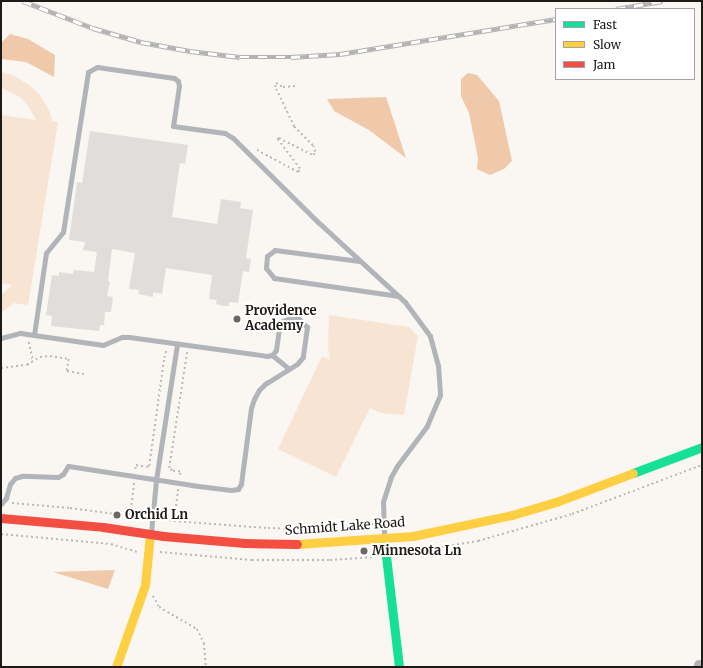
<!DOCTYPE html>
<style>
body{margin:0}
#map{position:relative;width:703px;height:668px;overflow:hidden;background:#faf6f2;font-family:Merriweather,serif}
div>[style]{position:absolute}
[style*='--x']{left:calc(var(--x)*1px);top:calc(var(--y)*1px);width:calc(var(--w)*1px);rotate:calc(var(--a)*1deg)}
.green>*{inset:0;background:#f8e4d3}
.water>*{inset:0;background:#efc9a9}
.building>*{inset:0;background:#e1ddda}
.path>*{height:1.5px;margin-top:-0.75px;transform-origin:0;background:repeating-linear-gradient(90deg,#b9babb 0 2px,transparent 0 5px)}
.lane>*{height:5px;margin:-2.5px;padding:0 2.5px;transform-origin:2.5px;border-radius:2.5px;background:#b1b5ba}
.street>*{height:10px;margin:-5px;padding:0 5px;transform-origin:5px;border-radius:5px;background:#b1b5ba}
.fast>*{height:9px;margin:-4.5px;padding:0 4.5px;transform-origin:4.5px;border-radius:4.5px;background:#16e098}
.slow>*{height:9px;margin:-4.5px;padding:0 4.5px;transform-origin:4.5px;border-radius:4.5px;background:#ffcf43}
.jam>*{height:9px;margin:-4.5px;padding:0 4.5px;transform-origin:4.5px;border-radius:4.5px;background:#f24e42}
.rail>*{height:4.5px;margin-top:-2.25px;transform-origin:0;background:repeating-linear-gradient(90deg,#fff 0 9px,#b2b2b3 0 18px);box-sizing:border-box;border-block:1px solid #b2b2b3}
.dots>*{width:11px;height:11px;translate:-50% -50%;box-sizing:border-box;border:2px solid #fff;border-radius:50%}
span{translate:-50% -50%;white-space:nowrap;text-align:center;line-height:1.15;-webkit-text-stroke:4px #fff;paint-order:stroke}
.poi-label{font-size:13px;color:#1e1a17;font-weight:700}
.left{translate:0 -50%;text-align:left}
.street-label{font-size:13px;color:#1e1a17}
.frame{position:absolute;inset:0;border:2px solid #1e1a17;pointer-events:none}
.legend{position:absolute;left:555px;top:8px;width:140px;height:72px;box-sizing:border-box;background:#fff;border:1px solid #a5a3a2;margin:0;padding:5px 7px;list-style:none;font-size:12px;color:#1e1a17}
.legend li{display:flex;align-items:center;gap:8px;height:20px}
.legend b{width:20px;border:1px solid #a5a3a2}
</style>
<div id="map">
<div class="green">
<div style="clip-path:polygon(1px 72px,12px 75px,28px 84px,40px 95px,50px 112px,52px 121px,58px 122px,28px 305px,14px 303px,1px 313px,1px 295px,12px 285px,1px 283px,1px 115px,36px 120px,29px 107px,20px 97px,1px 88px)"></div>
<div style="clip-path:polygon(329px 315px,409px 327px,418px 336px,404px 415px,381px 413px,370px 408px,336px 477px,278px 449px,322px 356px,330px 360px,328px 347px)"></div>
</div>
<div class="water">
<div style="clip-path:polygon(10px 34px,28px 39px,55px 55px,54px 77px,26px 62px,1px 59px,1px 43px)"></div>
<div style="clip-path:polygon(468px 73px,477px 75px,499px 101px,512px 161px,504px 169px,490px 175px,477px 169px,478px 158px,469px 113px,461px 96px,461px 79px)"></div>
<div style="clip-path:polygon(386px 97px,406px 158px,369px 130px,334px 111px,327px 99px)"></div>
<div style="clip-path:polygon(115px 570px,108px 589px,53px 572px)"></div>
</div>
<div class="building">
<div style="clip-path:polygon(90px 131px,188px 145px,185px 164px,180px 163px,172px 217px,217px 224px,221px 199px,241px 202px,240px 208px,253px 210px,246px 258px,251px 259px,249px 272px,243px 271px,238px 303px,229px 302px,229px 306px,223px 306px,216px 304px,217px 300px,209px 299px,212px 275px,166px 268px,162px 294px,153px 292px,153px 297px,138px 294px,139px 290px,129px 289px,135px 253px,112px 249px,108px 281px,110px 282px,107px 296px,113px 297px,111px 312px,105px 312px,104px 325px,100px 325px,99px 331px,51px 326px,52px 316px,46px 315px,52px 275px,59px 276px,59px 272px,73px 274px,74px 270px,94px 272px,97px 252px,83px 250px,85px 242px,69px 240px,77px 182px,82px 183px)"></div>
</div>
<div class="path">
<div style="--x:257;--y:150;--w:47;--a:28.2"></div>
<div style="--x:298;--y:172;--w:4;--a:-56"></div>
<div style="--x:300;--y:169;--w:38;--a:-127"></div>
<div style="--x:277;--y:139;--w:2;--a:-27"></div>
<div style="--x:279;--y:138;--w:38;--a:27"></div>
<div style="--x:313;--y:155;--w:4;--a:-56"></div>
<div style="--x:315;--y:152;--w:6;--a:-108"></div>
<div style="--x:313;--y:146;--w:27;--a:-135"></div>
<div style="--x:294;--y:127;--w:44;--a:-115.4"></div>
<div style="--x:275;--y:87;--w:4;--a:-76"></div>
<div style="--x:276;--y:83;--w:8;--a:30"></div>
<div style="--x:283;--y:87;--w:13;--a:-4"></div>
<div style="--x:29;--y:342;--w:19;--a:78"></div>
<div style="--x:1;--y:368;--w:26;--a:-7"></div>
<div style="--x:27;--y:365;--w:15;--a:-32"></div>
<div style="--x:40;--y:357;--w:10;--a:-6"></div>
<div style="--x:50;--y:356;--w:19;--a:9"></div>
<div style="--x:69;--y:359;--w:12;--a:99"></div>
<div style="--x:67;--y:371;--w:17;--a:10"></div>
<div style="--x:135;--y:469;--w:4;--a:-76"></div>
<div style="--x:136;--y:465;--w:11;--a:10"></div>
<div style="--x:147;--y:467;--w:2;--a:-27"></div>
<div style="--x:149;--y:466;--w:109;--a:-82.1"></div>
<div style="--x:164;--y:358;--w:10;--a:-73"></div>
<div style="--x:180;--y:475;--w:3;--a:-90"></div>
<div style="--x:180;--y:472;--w:8;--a:-173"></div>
<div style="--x:172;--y:471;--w:4;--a:-135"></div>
<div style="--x:169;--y:468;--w:117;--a:-81.2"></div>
<div style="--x:12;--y:503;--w:58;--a:4.9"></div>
<div style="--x:70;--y:508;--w:76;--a:7.6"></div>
<div style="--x:130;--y:515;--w:32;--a:-83"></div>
<div style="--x:159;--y:519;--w:15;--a:8"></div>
<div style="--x:174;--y:521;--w:32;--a:-83"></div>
<div style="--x:174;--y:521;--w:94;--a:4.3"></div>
<div style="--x:268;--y:528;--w:38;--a:2"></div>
<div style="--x:306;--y:529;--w:71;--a:-4"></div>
<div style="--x:1;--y:534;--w:110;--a:5.2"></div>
<div style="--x:111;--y:544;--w:27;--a:17"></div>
<div style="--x:160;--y:552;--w:92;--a:5"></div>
<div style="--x:252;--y:560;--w:78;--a:0"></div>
<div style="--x:330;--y:560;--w:44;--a:-3.9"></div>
<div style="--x:398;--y:554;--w:81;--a:-9.2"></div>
<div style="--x:478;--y:541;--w:98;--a:-16"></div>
<div style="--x:572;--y:514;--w:139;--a:-20.7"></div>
<div style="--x:153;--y:596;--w:13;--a:61"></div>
<div style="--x:159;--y:607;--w:44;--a:30.1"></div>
<div style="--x:197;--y:629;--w:16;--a:63"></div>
<div style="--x:204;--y:643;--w:24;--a:85"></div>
</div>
<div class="lane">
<div style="--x:359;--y:261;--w:85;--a:-172.5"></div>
<div style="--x:275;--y:250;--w:10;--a:143"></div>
<div style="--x:267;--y:256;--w:12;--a:95"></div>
<div style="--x:266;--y:268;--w:13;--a:51"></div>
<div style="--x:274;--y:278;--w:126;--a:8.2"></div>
<div style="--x:34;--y:335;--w:83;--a:-81.7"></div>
<div style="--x:46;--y:253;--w:27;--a:-51"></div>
<div style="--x:63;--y:232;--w:162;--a:-81.1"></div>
<div style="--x:88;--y:72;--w:10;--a:-29"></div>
<div style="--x:97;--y:67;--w:78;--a:8.1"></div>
<div style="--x:174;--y:78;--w:5;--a:37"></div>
<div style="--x:178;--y:81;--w:5;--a:79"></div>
<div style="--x:179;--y:86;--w:40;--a:98.5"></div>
<div style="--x:173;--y:126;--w:52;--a:7.7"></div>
<div style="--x:225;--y:133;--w:9;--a:32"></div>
<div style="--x:233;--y:138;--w:120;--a:44.7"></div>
<div style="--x:318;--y:222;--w:118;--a:42.6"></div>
<div style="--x:405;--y:302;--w:42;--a:53.7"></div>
<div style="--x:430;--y:336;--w:30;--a:75"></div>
<div style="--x:438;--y:365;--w:30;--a:86"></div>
<div style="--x:440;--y:395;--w:34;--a:113"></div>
<div style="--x:427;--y:426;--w:50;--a:126.9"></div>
<div style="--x:397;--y:466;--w:13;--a:119"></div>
<div style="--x:391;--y:477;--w:26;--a:108"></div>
<div style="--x:383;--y:502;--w:36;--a:88"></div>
<div style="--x:1;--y:338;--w:20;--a:-15"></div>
<div style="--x:20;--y:333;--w:84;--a:8.2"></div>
<div style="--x:103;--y:345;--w:21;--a:-23"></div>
<div style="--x:122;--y:337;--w:7;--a:0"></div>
<div style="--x:129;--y:337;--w:139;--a:7.8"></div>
<div style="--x:267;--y:356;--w:5;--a:-11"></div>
<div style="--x:272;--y:355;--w:6;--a:-51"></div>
<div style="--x:276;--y:350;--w:28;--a:-82"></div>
<div style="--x:280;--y:322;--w:12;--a:-20"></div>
<div style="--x:291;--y:318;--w:7;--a:0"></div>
<div style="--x:298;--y:318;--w:13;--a:45"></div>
<div style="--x:307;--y:327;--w:30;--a:98"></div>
<div style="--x:303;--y:357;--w:9;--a:131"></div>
<div style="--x:297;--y:364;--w:36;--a:148"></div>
<div style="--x:266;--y:383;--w:10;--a:135"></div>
<div style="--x:259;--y:390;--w:10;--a:119"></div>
<div style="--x:254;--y:399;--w:9;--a:108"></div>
<div style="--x:251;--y:408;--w:77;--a:97.5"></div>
<div style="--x:241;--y:484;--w:6;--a:121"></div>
<div style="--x:238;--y:489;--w:7;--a:172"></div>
<div style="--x:231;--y:490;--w:39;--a:-173"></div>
<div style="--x:192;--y:485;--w:125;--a:-171.3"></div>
<div style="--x:68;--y:466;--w:9;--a:122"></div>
<div style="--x:63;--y:474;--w:6;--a:149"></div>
<div style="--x:58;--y:477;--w:36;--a:-178"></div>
<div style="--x:22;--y:476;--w:7;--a:164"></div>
<div style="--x:15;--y:478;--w:8;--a:130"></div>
<div style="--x:10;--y:484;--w:15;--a:106"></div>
<div style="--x:6;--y:498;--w:8;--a:130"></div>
<div style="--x:272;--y:355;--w:22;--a:39"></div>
<div style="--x:151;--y:533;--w:53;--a:-84.6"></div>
<div style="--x:156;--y:480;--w:138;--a:-81.2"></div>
</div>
<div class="street">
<div style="--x:699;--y:665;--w:2;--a:90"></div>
</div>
<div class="fast">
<div style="--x:633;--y:473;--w:74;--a:-20.6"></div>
<div style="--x:384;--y:539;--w:129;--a:83.3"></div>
</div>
<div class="slow">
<div style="--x:297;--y:544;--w:116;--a:-3.9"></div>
<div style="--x:413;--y:536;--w:101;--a:-12"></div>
<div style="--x:512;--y:515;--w:46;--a:-16.5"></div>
<div style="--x:556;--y:502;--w:82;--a:-20.6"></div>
<div style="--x:116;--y:667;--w:87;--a:-70.5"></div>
<div style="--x:145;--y:585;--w:51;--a:-84.4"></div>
</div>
<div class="jam">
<div style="--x:1;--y:518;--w:102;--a:5"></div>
<div style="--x:103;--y:527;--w:61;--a:8.5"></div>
<div style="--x:163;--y:536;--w:82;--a:4.9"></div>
<div style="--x:245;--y:543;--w:52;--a:1.1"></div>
</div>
<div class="rail">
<div style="--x:23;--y:1;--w:75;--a:21.1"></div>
<div style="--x:93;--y:28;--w:50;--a:16.3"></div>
<div style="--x:141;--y:42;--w:50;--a:10.4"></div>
<div style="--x:190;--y:51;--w:50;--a:6.8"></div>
<div style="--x:240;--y:57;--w:51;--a:0"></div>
<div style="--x:291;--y:57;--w:49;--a:-3.5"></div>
<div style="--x:340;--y:54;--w:219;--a:-9.2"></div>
<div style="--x:616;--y:9;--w:47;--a:-9.9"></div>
</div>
<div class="dots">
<div style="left:237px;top:319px;background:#6b6764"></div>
<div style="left:117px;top:515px;background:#6b6764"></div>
<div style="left:364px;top:551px;background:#6b6764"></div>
</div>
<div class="poi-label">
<span class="left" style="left:245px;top:319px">Providence<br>Academy</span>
<span class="left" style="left:125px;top:515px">Orchid Ln</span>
<span class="left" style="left:372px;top:551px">Minnesota Ln</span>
</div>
<div class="street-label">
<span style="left:345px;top:527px;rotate:-4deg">Schmidt Lake Road</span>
</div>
<div class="frame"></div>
<ul class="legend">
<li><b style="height:5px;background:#16e098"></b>Fast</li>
<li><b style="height:5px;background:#ffcf43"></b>Slow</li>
<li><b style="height:5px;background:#f24e42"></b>Jam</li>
</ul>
</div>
